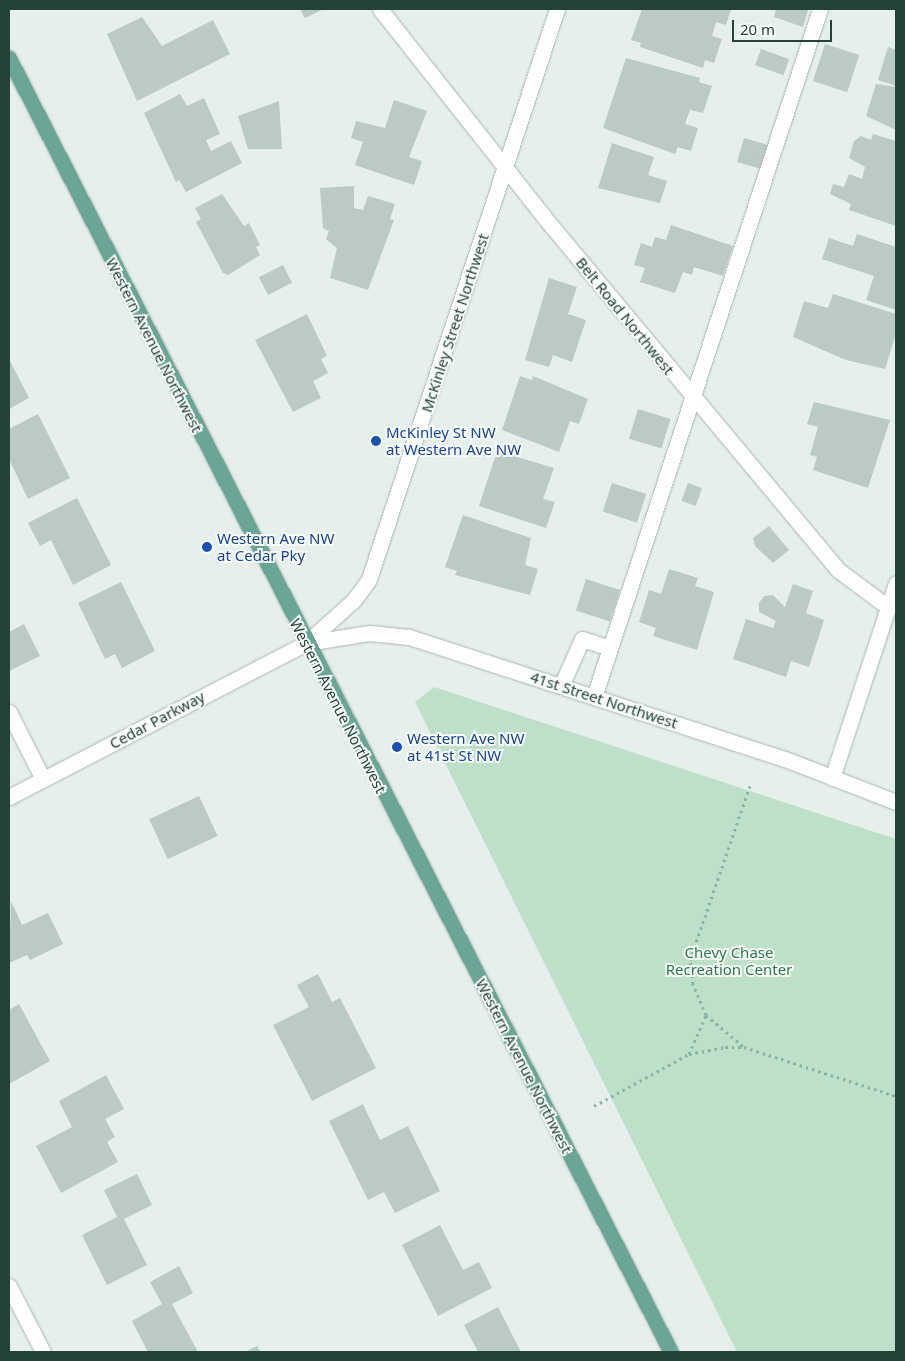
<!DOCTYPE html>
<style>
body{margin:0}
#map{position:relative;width:905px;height:1361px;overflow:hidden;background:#e6efeb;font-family:"Noto Sans",sans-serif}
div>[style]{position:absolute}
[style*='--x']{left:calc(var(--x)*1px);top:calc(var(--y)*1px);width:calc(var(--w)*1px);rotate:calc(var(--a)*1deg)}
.green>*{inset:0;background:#bfe0c8}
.building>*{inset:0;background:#bbcac4;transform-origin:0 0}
.path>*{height:3px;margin-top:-1.5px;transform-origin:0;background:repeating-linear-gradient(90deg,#86b3a5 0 2.5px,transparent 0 6.5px)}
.roads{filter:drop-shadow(0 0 1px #a8b8b2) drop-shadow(0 0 1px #a8b8b2)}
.service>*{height:15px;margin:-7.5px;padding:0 7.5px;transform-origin:7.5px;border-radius:7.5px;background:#fff}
.minor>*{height:15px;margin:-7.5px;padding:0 7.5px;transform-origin:7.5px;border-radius:7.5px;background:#fff}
.secondary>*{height:15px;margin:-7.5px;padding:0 7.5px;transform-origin:7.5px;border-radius:7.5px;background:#fff}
.primary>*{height:15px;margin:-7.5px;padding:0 7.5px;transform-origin:7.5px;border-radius:7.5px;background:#6aa596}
.dots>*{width:14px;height:14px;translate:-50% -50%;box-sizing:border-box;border:2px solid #f7fbf9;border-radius:50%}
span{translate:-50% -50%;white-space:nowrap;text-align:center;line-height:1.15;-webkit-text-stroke:4px #f7fbf9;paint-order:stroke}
.street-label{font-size:15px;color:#24423a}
.transit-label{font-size:15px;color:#164399}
.left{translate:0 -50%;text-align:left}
.park-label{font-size:15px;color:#2d7a4b}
.frame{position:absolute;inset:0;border:10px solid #24423a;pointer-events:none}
.scale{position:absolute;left:732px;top:20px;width:100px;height:22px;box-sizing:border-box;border:2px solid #24423a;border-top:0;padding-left:6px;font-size:15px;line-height:18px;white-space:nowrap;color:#24423a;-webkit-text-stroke:4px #f7fbf9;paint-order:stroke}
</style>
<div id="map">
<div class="green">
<div style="clip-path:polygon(434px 687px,896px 839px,896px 1352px,737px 1352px,415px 702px)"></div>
</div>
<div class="building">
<div style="clip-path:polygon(300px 9px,324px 9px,305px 18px)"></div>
<div style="clip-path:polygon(642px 9px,731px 9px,726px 25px,716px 22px,712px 36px,722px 39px,714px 63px,705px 60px,703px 68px,640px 47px,641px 43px,631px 40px)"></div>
<div style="clip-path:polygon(776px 9px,808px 10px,803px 27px,774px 17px)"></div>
<div style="clip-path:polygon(142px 17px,162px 46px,213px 20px,230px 54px,137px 101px,107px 34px)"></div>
<div style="left:825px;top:44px;width:36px;height:39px;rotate:18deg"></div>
<div style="clip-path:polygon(888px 47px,896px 50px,896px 86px,878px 80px)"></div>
<div style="left:761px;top:49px;width:30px;height:17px;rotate:20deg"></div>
<div style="clip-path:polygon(626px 58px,700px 78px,699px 82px,712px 86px,703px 113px,690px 110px,685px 124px,698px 128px,691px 151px,678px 147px,675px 154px,603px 128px)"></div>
<div style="clip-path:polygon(876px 84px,896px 87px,896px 130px,866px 116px)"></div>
<div style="clip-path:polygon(180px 94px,187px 106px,204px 98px,220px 134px,206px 140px,211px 151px,231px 141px,242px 163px,186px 192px,179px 180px,176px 182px,144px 113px)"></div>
<div style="clip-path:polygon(394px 100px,427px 111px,409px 157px,422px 161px,414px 185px,355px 165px,363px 142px,351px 138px,356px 121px,385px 128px)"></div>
<div style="clip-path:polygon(279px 101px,282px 149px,248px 149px,238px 116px)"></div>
<div style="clip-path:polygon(873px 134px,896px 141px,896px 226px,849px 210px,851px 204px,830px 194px,833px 184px,844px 187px,849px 174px,862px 179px,865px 167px,849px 158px,854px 141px,861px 136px,871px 140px)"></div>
<div style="left:744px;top:138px;width:25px;height:25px;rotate:16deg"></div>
<div style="clip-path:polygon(612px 143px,654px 157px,648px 175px,667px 181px,660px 203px,598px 188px)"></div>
<div style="clip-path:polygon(354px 186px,354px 208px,363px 210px,368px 196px,395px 204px,390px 219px,394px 220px,368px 290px,330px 278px,337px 248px,326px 239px,329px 231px,323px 228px,320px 188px)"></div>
<div style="clip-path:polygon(222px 194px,244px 226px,249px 223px,260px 245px,256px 247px,260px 255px,228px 275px,223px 273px,196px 222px,201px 219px,195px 208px)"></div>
<div style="clip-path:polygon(671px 225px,733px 246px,723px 276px,694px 267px,692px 275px,683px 272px,675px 293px,640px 282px,645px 268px,634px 265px,641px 243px,652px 247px,655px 237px,666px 240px)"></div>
<div style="clip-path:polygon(857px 234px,896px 247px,896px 310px,866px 300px,874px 276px,822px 259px,829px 238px,853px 246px)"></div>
<div style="left:283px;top:265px;width:20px;height:27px;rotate:63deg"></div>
<div style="clip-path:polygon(549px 278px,577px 287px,568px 314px,586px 320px,572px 362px,553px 355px,549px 367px,525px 360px)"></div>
<div style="clip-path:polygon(833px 294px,896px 314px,896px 334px,885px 369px,846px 360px,793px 337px,804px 301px,828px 308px)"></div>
<div style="clip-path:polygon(307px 314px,327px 356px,321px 359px,328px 373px,313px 381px,321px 398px,293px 412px,255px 340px)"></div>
<div style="clip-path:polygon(9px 359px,29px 398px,9px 409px)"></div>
<div style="clip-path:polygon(520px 376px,532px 380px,533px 376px,588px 399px,579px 424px,570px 421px,559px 452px,502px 430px)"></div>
<div style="clip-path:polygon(814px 402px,890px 420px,868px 488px,813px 470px,817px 457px,810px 455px,818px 427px,807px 424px)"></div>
<div style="left:638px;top:409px;width:34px;height:31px;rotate:17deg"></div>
<div style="clip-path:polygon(38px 414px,70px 478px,28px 499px,9px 459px,9px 429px)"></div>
<div style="clip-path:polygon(497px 451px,554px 468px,543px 499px,555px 502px,546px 528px,479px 506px)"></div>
<div style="left:612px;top:483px;width:36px;height:30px;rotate:18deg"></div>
<div style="left:688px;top:483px;width:15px;height:19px;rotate:20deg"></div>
<div style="clip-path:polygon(77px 498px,111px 565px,73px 585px,51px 540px,40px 546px,28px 523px)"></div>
<div style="clip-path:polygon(463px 515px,531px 538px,525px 565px,538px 569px,530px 595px,455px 575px,457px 571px,445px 567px)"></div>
<div style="clip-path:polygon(769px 526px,789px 550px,773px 563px,755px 546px,753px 538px)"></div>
<div style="clip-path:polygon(669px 569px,698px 578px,695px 586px,714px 592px,697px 650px,653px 636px,656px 628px,639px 622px,649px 590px,661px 594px)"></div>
<div style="left:586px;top:579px;width:36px;height:33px;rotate:18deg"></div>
<div style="clip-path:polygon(121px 582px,155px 651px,122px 668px,115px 654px,105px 659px,78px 603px)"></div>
<div style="clip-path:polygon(793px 584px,813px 591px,806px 613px,824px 620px,809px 667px,791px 661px,786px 677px,733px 659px,746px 619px,773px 628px,776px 621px,759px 612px,759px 603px,764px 596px,773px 595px,785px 607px)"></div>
<div style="clip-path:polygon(24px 624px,40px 656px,9px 671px,9px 632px)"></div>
<div style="left:199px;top:796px;width:44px;height:55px;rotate:65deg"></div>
<div style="clip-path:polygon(11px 901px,22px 925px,48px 913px,63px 944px,30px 960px,27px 955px,9px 963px)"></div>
<div style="clip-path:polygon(318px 974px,332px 1002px,340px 998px,376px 1068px,312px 1101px,273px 1025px,309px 1007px,297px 985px)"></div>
<div style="clip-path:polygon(19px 1004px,50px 1061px,9px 1084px,9px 1010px)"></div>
<div style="clip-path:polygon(106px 1075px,124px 1109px,105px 1119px,115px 1137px,107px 1142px,118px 1162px,61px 1193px,36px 1146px,72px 1127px,59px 1101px)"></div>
<div style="clip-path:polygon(363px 1104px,380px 1140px,408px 1126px,440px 1191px,395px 1213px,384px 1192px,368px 1200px,329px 1121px)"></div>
<div style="clip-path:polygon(137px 1174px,152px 1205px,124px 1219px,147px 1265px,107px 1285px,82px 1235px,117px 1217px,104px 1190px)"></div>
<div style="clip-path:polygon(440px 1225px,463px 1270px,479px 1262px,492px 1288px,438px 1316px,402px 1245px)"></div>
<div style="clip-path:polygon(179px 1266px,193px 1293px,172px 1304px,198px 1352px,148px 1352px,132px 1321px,162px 1304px,150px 1282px)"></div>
<div style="clip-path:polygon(498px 1307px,521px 1352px,478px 1352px,464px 1325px)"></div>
<div style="clip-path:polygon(257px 1346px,260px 1352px,245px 1352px)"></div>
</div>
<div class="path">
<div style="--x:706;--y:1015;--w:50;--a:40.1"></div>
<div style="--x:689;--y:1054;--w:43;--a:-66.4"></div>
<div style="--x:706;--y:1015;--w:34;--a:-113"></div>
<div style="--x:693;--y:984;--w:24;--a:-97"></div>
<div style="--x:690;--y:960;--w:184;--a:-71"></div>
<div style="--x:594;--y:1106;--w:108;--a:-28.7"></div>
<div style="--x:689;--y:1054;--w:37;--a:-11"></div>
<div style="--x:725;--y:1047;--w:19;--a:0"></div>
<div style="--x:744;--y:1047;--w:160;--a:17.9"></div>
</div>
<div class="roads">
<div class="service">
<div style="--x:561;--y:686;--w:51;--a:-65.9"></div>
<div style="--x:582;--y:639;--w:29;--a:18"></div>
<div style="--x:594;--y:697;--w:724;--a:-71.82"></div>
<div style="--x:9;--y:712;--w:75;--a:63.1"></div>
</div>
<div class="minor">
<div style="--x:380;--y:9;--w:265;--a:51.7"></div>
<div style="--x:544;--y:217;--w:459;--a:50.2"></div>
<div style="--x:838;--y:570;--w:62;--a:36.5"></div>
<div style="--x:832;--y:778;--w:205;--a:-71.8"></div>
<div style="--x:9;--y:797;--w:335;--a:-27.4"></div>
<div style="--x:306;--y:643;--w:64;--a:-41.9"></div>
<div style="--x:354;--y:600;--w:26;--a:-54"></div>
<div style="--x:369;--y:579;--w:600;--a:-71.75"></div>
<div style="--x:9;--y:1286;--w:74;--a:62.7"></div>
</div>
<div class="secondary">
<div style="--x:306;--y:643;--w:65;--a:-8.9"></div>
<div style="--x:370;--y:633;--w:39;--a:6"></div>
<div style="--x:409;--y:637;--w:395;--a:18"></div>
<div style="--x:785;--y:759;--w:119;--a:21.2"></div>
</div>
<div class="primary">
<div style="--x:9;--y:58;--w:1454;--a:62.91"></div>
</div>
</div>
<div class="dots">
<div style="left:376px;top:441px;background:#1a4fb4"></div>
<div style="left:207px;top:547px;background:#1a4fb4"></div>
<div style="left:397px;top:747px;background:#1a4fb4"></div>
</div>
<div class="street-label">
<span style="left:625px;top:316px;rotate:51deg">Belt Road Northwest</span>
<span style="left:455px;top:323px;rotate:-72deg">McKinley Street Northwest</span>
<span style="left:154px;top:345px;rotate:63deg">Western Avenue Northwest</span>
<span style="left:604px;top:700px;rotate:18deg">41st Street Northwest</span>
<span style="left:338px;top:706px;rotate:63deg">Western Avenue Northwest</span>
<span style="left:157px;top:720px;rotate:-28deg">Cedar Parkway</span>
<span style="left:524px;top:1066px;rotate:63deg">Western Avenue Northwest</span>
</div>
<div class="transit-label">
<span class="left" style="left:386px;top:441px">McKinley St NW<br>at Western Ave NW</span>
<span class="left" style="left:217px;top:547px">Western Ave NW<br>at Cedar Pky</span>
<span class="left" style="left:407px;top:747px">Western Ave NW<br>at 41st St NW</span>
</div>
<div class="park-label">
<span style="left:729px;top:961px">Chevy Chase<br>Recreation Center</span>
</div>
<div class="frame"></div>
<div class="scale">20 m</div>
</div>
